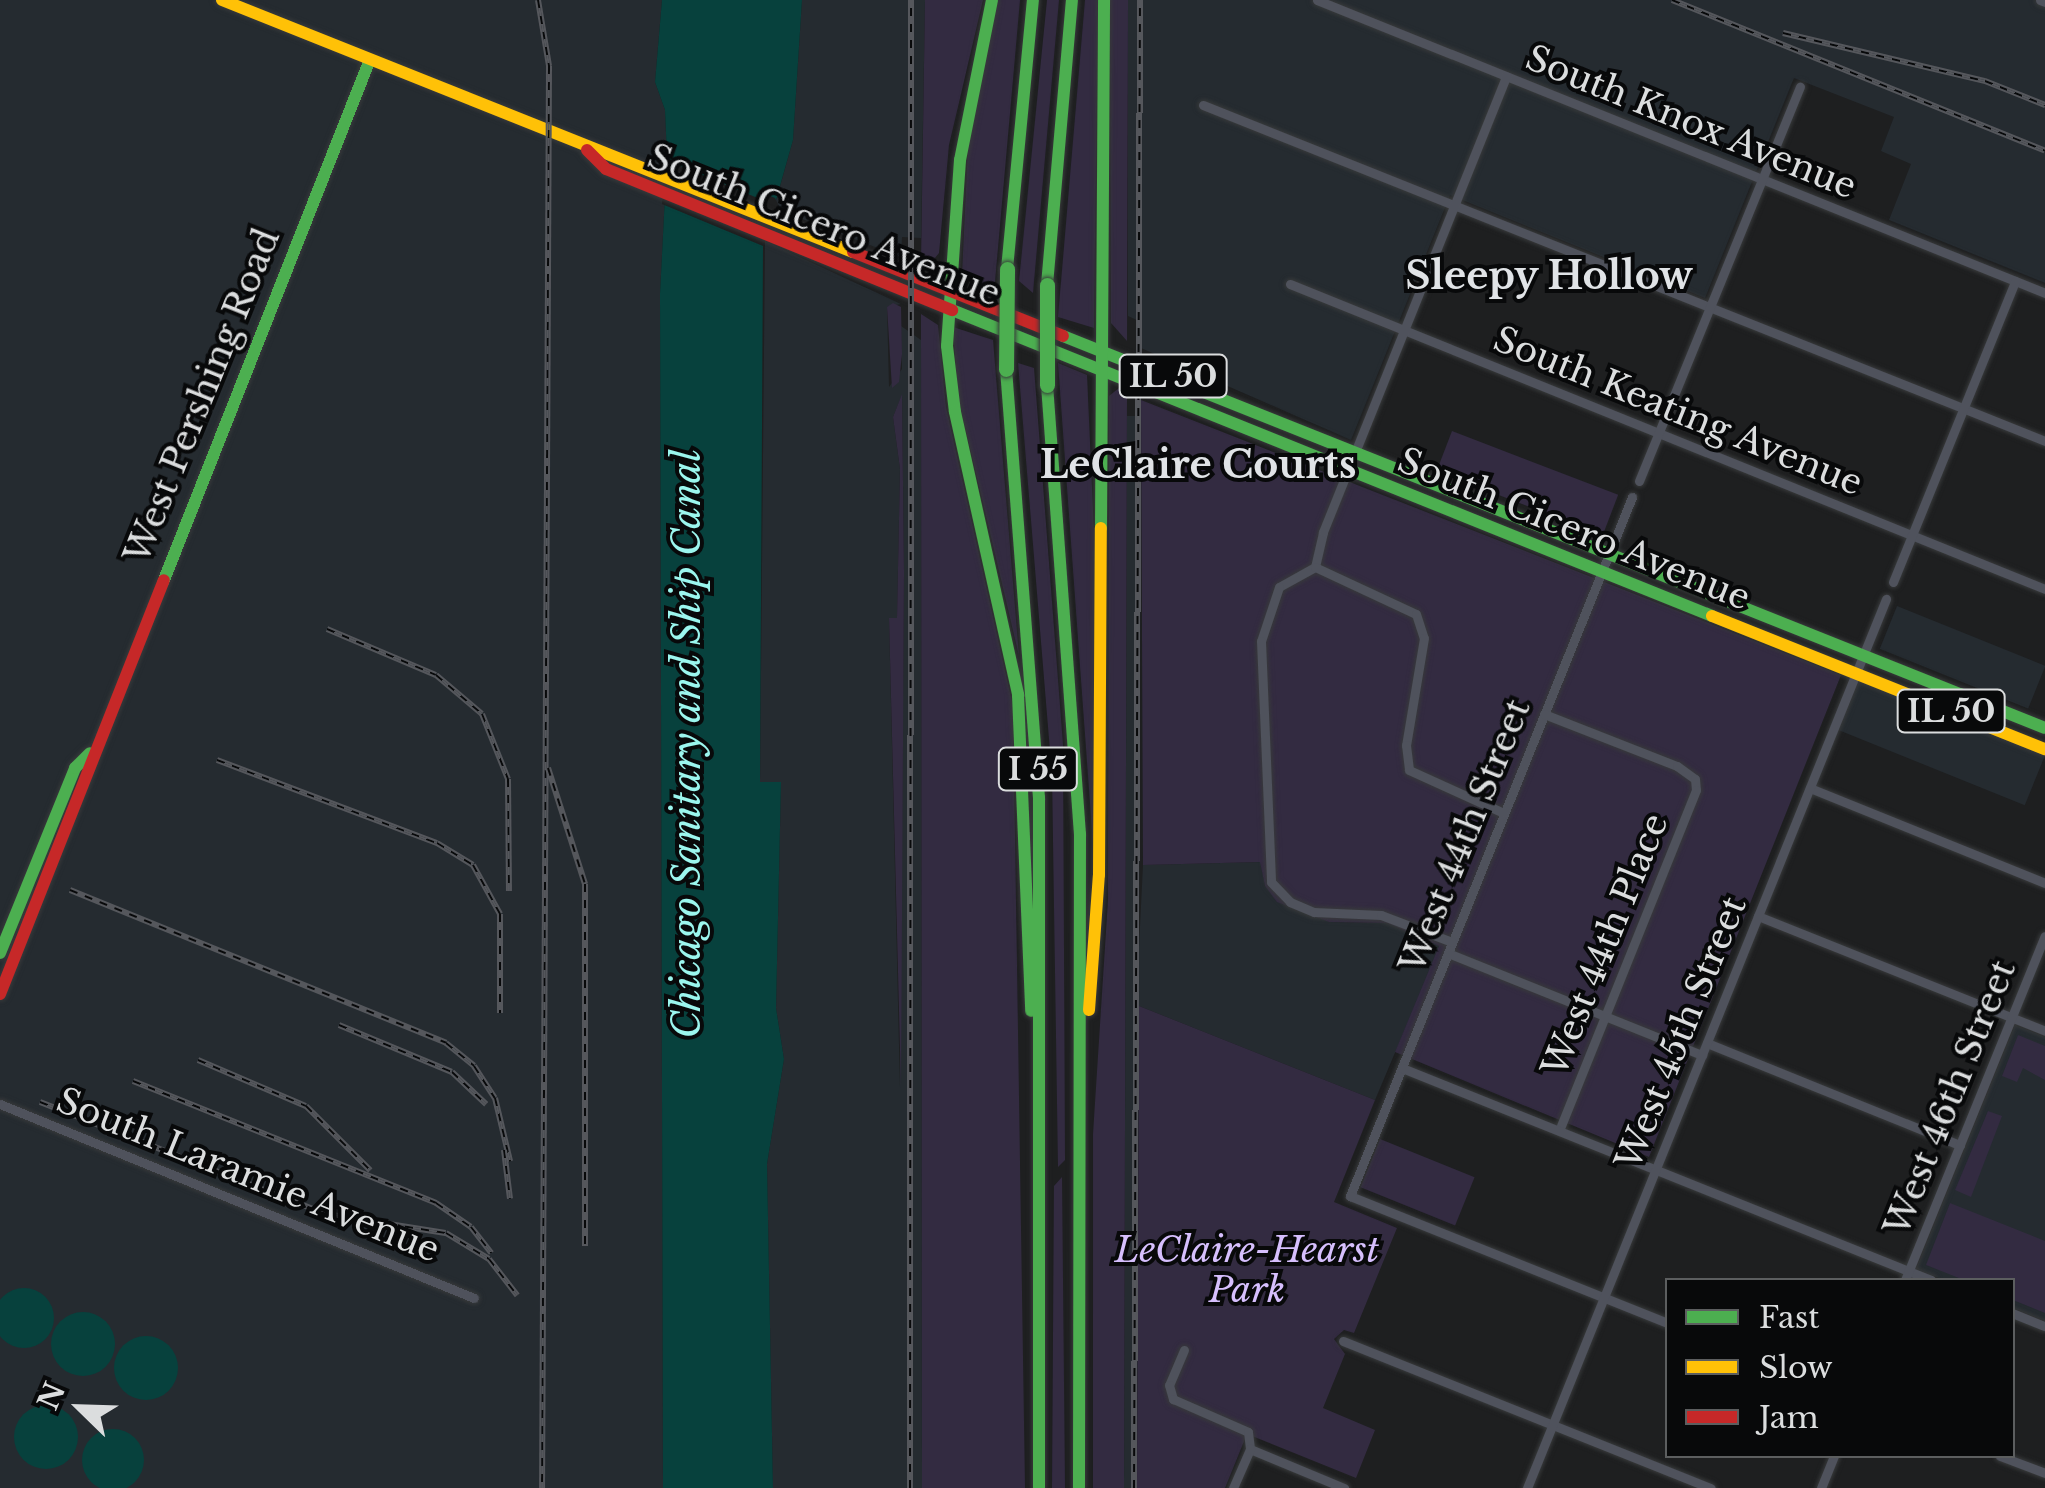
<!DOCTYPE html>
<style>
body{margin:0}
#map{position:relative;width:2045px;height:1488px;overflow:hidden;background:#1e1f20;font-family:"Libre Baskerville",serif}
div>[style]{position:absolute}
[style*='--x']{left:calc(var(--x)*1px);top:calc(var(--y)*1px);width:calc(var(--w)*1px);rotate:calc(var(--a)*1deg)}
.built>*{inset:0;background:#252b30;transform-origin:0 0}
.green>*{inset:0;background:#332b41;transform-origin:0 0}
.water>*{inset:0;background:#07413d}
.round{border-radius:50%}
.pier>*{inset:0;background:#1e1f20}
.roads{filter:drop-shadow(0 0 2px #383a3b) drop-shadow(0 0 2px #383a3b)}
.street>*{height:9px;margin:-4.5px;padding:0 4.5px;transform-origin:4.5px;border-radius:4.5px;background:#4f525c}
.fast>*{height:12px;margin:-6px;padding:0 6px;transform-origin:6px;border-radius:6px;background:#4caf50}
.slow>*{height:12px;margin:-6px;padding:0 6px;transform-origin:6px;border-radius:6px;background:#ffc107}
.jam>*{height:12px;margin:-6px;padding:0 6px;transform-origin:6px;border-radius:6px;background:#c62828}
.rail>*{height:6px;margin-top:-3px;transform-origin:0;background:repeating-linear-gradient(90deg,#08090a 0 8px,#55575c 0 16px);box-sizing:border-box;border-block:2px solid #55575c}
.bridges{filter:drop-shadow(0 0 2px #383a3b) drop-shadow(0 0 2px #383a3b)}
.fast-bridge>*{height:15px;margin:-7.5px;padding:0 7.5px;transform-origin:7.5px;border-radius:7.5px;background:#4caf50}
span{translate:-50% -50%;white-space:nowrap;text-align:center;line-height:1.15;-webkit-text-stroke:8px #08090a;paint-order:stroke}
.shield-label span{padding:2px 8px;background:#08090a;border:2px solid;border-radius:8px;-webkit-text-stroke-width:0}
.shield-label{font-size:32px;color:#dbddde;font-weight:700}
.street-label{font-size:35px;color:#dbddde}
.park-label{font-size:35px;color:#d6bffd;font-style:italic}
.neighbourhood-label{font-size:38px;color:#e0e3e6;font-weight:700}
.water-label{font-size:38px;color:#9bf6ee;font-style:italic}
.legend{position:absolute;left:1665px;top:1278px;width:350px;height:180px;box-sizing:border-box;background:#08090a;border:2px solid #5c5e5f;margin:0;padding:12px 18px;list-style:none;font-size:30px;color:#dbddde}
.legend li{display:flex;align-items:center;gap:20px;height:50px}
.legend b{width:50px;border:2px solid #5c5e5f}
.north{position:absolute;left:30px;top:1358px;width:100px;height:100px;-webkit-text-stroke:8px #08090a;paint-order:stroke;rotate:293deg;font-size:28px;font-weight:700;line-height:40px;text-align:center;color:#dbddde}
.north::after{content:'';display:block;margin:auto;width:35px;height:45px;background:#dbddde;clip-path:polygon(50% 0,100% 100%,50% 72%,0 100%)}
</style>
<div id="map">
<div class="built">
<div style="clip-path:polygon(0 0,662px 0,655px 82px,665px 110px,667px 156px,660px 294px,663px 1488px,0 1488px)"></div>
<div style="clip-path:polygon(802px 0,925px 0,921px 238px,902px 237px,901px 257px,774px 208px,793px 140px)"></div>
<div style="clip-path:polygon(1128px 0,2045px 0,2045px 283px,1889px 220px,1911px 164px,1881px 151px,1894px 117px,1794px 78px,1705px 298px,1450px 195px,1351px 440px,1141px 348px,1141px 322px,1128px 316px)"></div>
<div style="clip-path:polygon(evenodd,765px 241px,901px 304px,887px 307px,889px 387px,902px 369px,901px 326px,921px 340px,922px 1488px,773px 1488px,767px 1164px,784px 1059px,776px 1008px,781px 783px,760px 783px,765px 241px,902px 395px,904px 572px,900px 1088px,889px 619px,897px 618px,900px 469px,893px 417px,902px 395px)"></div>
<div style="clip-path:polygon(1127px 416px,1141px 416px,1139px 947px,1143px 865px,1261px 862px,1265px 886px,1329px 922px,1387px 923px,1440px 946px,1375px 1100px,1139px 1006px,1137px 1488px,1124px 1488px)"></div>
<div style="left:1897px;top:606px;width:160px;height:46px;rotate:22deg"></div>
<div style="left:1859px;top:679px;width:201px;height:55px;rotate:22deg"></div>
<div style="clip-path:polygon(2015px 1025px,2045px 1037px,2045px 1321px,2013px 1308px,2012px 1280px,1944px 1280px,1916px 1269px)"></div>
</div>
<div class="green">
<div style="clip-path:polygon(925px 0,983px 0,949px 145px,939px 253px,930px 264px,921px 264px)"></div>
<div style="clip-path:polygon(998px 0,1020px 0,994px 293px,962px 275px,968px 145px)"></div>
<div style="clip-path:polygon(1047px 0,1059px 0,1033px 293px,1019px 281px)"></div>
<div style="clip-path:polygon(1085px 0,1098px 0,1094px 328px,1058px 317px)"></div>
<div style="clip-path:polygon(1110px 0,1128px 0,1127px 341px,1111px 323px)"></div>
<div style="clip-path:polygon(893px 303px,901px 307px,902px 354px,899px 382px,892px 388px,887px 307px)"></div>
<div style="clip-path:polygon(921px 314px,938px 325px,946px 407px,1013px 706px,1025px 1488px,922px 1488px)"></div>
<div style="clip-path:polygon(953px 327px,993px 340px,1019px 656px,958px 397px)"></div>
<div style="clip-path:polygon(1018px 363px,1034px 368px,1063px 744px,1065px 1160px,1058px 1167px,1052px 775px)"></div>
<div style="clip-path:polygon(1058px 363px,1087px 375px,1097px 600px,1093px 844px)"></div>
<div style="clip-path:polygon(1119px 388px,1127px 392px,1124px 1488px,1093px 1488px,1093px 1134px,1108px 900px,1109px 396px)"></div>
<div style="clip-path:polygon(902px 394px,904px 572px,901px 1089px,889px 618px,897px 618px,900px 469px,893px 417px)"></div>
<div style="clip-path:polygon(1141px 400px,1841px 675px,1649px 1157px,1395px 1052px,1439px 946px,1387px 923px,1329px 922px,1277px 902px,1265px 886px,1260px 862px,1143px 865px)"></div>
<div style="left:1452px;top:431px;width:178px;height:43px;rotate:21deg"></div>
<div style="clip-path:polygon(1139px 1006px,1375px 1100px,1334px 1202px,1397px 1228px,1354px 1333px,1344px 1330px,1334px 1339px,1345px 1354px,1323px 1408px,1375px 1430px,1356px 1478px,1247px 1434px,1225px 1488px,1137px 1488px)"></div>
<div style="clip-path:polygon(2018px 1035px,2045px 1046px,2045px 1080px,2023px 1068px,2017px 1082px,2002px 1076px)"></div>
<div style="clip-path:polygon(1988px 1111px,2002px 1116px,1971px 1197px,1955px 1190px)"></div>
<div style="left:1380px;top:1139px;width:102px;height:52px;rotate:22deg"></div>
<div style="clip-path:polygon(1062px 1177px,1065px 1488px,1052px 1488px,1054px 1186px)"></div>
<div style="clip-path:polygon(1950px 1203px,2045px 1241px,2045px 1313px,2013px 1300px,2012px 1280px,1964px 1280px,1926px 1265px)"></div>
</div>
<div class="water">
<div style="clip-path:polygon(662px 0,802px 0,793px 140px,763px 246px,760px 782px,781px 782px,776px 1008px,784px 1059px,767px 1164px,773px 1488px,663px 1488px,660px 294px,667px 156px,665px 110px,655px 82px)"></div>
<div class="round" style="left:-6px;top:1288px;width:60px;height:60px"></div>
<div class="round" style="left:51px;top:1312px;width:64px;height:64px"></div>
<div class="round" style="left:114px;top:1336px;width:64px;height:64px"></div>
<div class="round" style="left:14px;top:1405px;width:64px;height:64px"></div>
<div class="round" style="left:82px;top:1429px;width:62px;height:62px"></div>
</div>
<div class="pier">
<div style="clip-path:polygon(666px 160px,760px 199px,763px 193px,775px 198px,779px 206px,763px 246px,662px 204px)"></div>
</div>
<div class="roads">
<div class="street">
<div style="--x:1317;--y:0;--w:785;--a:21.92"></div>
<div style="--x:2040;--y:0;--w:5;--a:22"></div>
<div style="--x:1203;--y:105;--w:907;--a:21.75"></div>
<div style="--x:1290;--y:284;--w:814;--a:22"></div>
<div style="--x:1639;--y:481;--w:426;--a:-67.8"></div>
<div style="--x:1632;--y:497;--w:754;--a:111.97"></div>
<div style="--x:1350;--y:1196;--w:342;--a:21.8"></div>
<div style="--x:1315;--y:567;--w:41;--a:150.9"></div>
<div style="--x:1279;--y:587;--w:57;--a:108.4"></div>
<div style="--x:1261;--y:641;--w:241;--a:87.6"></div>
<div style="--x:1271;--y:882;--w:28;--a:46"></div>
<div style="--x:1290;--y:902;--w:26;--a:23"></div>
<div style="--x:1314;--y:912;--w:67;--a:2.6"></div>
<div style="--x:1381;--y:915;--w:76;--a:20.8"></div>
<div style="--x:1315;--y:567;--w:36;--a:-77"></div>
<div style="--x:1323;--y:532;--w:491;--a:-68.1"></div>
<div style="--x:1315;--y:567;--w:111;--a:25"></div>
<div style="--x:1416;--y:614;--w:25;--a:72"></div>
<div style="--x:1424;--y:638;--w:109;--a:99.5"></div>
<div style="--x:1406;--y:745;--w:25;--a:83"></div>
<div style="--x:1409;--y:770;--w:104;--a:24.4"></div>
<div style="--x:1893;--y:582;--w:325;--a:-67.9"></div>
<div style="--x:1544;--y:714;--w:143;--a:21.4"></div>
<div style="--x:1677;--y:766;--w:22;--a:36"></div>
<div style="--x:1695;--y:779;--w:11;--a:85"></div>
<div style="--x:1696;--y:790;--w:367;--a:111.9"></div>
<div style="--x:1810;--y:788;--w:253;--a:22"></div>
<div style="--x:1758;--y:916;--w:309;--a:21.8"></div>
<div style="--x:1448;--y:953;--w:274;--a:21.9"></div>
<div style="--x:1707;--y:1043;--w:273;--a:22"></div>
<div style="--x:1402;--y:1068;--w:570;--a:21.84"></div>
<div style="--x:0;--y:1104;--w:512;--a:22.26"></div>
<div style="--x:1905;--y:1280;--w:371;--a:-67.9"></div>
<div style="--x:2012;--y:1313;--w:35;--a:22"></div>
<div style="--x:1343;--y:1341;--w:396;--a:21.8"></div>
<div style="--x:1184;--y:1350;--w:38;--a:113"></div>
<div style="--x:1169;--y:1385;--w:15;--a:74"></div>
<div style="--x:1173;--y:1399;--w:82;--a:23.7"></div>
<div style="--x:1248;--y:1432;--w:17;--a:83"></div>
<div style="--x:1250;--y:1449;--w:102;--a:22.5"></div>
<div style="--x:2000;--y:1456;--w:48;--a:20.7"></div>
<div style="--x:1233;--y:1488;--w:43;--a:-66.4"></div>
<div style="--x:1527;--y:1488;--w:959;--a:-68.01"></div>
<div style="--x:1821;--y:1488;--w:35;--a:-68"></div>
</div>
<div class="fast">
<div style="--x:992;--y:0;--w:163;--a:101.3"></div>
<div style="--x:960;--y:160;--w:186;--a:94"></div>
<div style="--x:947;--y:346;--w:66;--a:83.1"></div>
<div style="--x:955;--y:412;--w:290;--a:77.4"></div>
<div style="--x:1018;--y:695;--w:316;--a:87.6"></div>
<div style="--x:1007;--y:269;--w:270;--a:-84.5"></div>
<div style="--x:1047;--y:285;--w:286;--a:-85"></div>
<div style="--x:952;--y:310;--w:819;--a:21.93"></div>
<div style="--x:1063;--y:336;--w:1057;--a:21.76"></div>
<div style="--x:1006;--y:369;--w:430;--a:85.6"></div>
<div style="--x:1039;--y:798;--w:690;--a:90"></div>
<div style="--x:1047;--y:385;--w:450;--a:85.8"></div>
<div style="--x:1080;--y:834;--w:654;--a:90.09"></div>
<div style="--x:1101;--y:528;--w:528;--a:-89.67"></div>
<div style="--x:164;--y:580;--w:557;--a:-68.41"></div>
<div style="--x:0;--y:953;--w:200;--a:-67.9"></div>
<div style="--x:75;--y:768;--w:21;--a:-45"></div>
</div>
<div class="slow">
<div style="--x:222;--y:0;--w:679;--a:21.77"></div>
<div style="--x:1712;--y:616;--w:359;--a:21.8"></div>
<div style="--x:1089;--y:1010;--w:135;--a:-85.8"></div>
<div style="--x:1099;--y:875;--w:347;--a:-89.7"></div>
</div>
<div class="jam">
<div style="--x:587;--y:150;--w:27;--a:45"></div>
<div style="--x:606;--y:169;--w:374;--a:22.2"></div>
<div style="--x:853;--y:252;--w:226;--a:21.8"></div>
<div style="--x:0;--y:994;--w:445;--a:-68.4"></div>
</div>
</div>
<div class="rail">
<div style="--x:538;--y:0;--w:67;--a:80.5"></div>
<div style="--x:549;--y:66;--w:1422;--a:90.28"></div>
<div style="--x:1672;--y:0;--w:402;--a:22"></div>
<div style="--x:1783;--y:33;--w:208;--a:13.4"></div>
<div style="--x:1985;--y:81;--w:65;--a:21.8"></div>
<div style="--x:327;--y:629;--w:118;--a:22.9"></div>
<div style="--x:436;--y:675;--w:60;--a:40.3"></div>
<div style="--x:482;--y:714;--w:70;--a:68.2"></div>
<div style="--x:508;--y:779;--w:112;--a:89.5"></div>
<div style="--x:217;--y:760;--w:235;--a:20.7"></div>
<div style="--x:437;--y:843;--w:42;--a:31.4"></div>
<div style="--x:473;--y:865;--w:56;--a:61.1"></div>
<div style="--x:500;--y:914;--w:99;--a:90"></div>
<div style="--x:548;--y:768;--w:122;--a:72.3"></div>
<div style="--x:585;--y:884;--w:362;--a:90"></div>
<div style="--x:70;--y:890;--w:406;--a:22.1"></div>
<div style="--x:446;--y:1043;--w:36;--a:39"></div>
<div style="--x:474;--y:1066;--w:38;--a:57"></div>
<div style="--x:495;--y:1098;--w:65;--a:76.6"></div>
<div style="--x:339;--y:1025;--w:122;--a:22.6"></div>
<div style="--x:452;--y:1072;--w:47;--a:43.3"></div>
<div style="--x:198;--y:1060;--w:117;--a:23.1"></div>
<div style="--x:306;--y:1106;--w:91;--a:45"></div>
<div style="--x:133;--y:1081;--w:327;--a:21.9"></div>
<div style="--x:436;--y:1203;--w:42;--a:34.4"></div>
<div style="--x:471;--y:1227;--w:33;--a:52"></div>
<div style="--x:40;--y:1102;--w:307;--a:21.4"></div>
<div style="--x:326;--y:1214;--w:121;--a:9"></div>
<div style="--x:446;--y:1233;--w:50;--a:31.2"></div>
<div style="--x:489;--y:1259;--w:46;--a:52.1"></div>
<div style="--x:504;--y:1150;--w:49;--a:83"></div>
<div style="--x:910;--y:1488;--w:1488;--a:-89.96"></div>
<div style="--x:1134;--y:1488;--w:1488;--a:-89.77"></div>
</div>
<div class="bridges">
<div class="fast-bridge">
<div style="--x:1047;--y:285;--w:100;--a:90"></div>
<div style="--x:1006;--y:369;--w:100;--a:-89.4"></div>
</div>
</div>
<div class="shield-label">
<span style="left:1173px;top:376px">IL 50</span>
<span style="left:1951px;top:711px">IL 50</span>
<span style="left:1038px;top:769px">I 55</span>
</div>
<div class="street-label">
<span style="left:1691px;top:122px;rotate:22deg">South Knox Avenue</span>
<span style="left:824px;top:225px;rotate:22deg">South Cicero Avenue</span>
<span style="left:202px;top:396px;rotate:-68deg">West Pershing Road</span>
<span style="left:1678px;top:411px;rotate:22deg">South Keating Avenue</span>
<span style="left:1574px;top:529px;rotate:22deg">South Cicero Avenue</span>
<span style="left:1465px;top:836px;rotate:-68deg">West 44th Street</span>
<span style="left:1605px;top:945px;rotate:-68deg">West 44th Place</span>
<span style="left:1681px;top:1033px;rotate:-68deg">West 45th Street</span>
<span style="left:1950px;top:1098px;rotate:-68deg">West 46th Street</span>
<span style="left:248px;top:1175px;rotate:22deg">South Laramie Avenue</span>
</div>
<div class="park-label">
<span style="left:1247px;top:1270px">LeClaire-Hearst<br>Park</span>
</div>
<div class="neighbourhood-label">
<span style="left:1549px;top:276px">Sleepy Hollow</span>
<span style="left:1198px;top:465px">LeClaire Courts</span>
</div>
<div class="water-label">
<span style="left:687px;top:744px;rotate:-90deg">Chicago Sanitary and Ship Canal</span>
</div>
<ul class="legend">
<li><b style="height:12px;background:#4caf50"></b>Fast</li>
<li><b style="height:12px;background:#ffc107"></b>Slow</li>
<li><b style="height:12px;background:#c62828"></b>Jam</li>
</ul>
<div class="north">N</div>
</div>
